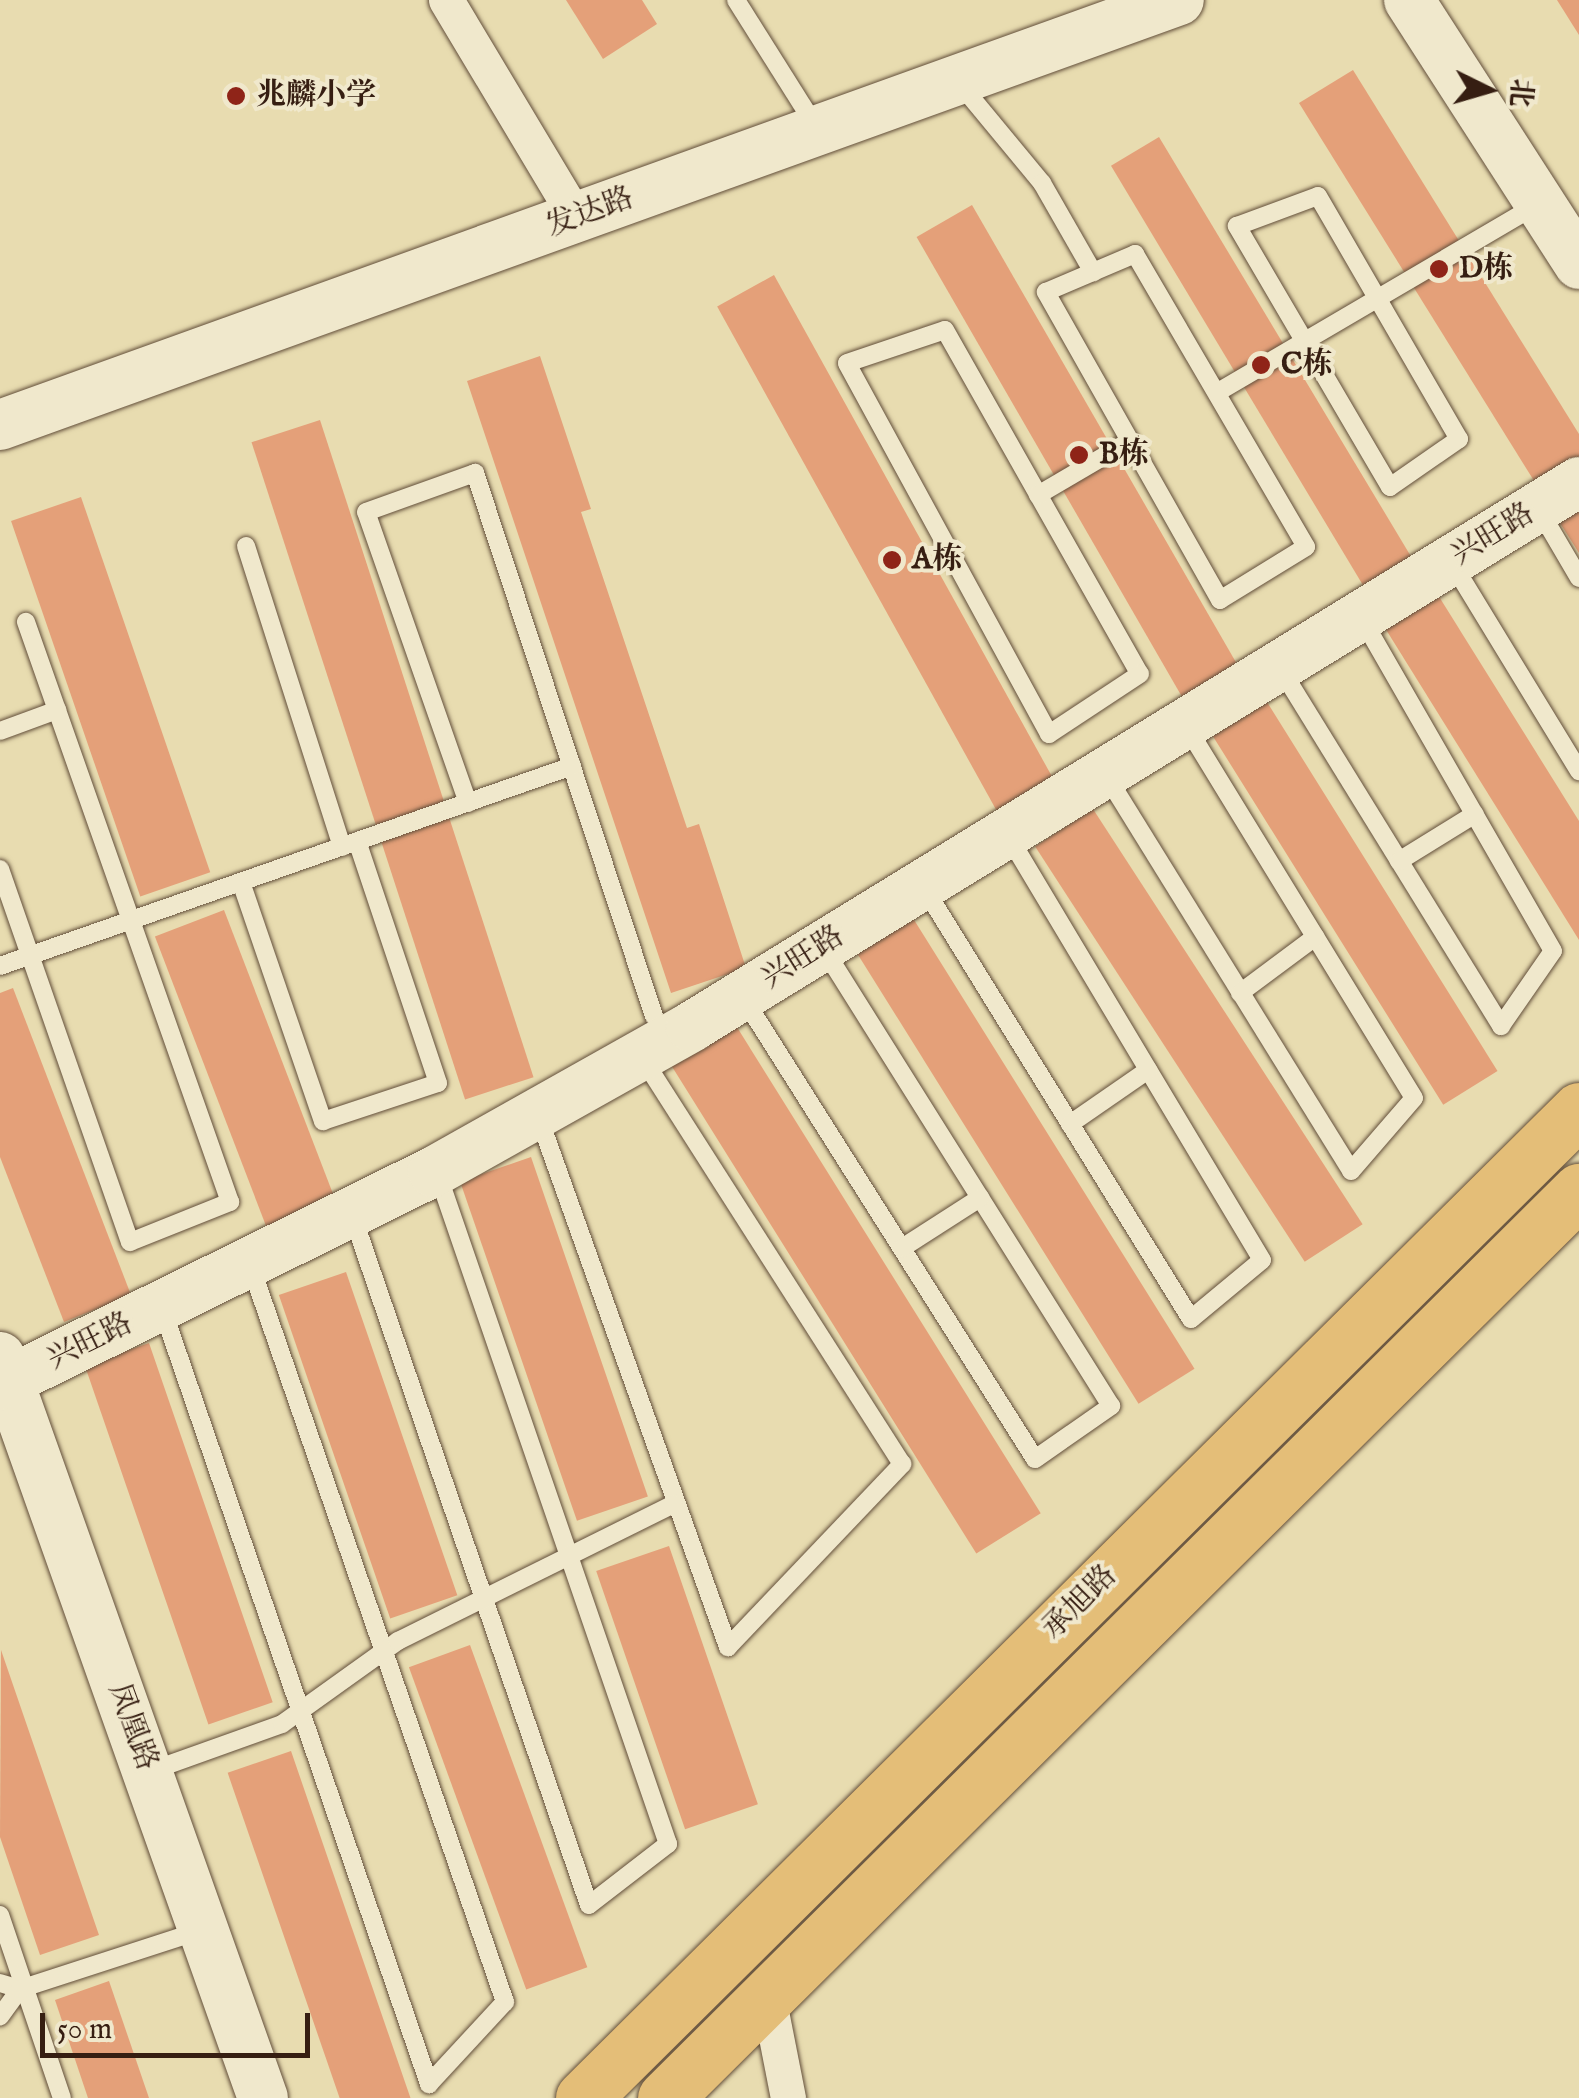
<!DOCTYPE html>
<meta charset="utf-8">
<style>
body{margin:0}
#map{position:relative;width:1579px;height:2098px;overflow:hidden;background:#e8dcb0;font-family:"IM FELL English","Noto Serif SC",serif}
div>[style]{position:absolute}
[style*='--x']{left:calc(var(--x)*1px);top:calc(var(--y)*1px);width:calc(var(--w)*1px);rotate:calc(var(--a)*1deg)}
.building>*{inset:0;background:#e4a079;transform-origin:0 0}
.roads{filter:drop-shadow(0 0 2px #624e3a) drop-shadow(0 0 2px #624e3a)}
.lane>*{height:18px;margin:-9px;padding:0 9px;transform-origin:9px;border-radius:9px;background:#f0e8cc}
.street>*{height:35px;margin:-17.5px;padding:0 17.5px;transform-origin:17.5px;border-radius:17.5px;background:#f0e8cc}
.secondary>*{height:50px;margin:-25px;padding:0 25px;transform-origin:25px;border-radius:25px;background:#f0e8cc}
.primary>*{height:55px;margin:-27.5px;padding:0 27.5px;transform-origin:27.5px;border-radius:27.5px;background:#e4be78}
.dots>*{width:28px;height:28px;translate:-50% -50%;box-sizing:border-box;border:5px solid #f0e8cc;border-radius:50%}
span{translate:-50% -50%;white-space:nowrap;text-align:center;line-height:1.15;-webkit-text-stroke:8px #f0e8cc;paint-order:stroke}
.poi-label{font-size:30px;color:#361e12;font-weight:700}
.left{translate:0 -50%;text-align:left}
.street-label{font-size:30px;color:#361e12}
.north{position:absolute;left:1439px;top:40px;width:100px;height:100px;-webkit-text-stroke:8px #f0e8cc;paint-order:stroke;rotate:95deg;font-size:28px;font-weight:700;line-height:40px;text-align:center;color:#361e12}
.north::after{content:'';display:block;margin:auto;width:35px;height:45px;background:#361e12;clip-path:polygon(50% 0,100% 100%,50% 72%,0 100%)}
.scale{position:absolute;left:40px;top:2013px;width:270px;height:45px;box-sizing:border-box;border:5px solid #361e12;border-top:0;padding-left:12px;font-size:30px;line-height:35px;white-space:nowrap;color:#361e12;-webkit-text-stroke:8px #f0e8cc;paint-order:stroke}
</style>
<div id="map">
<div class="building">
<div style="clip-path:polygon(566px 0,642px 0,657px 24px,603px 59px)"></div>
<div style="clip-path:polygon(1557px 0,1579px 0,1579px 35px)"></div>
<div style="clip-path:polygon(1353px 70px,1579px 434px,1579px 457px,1536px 484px,1299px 103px)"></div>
<div style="left:1159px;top:137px;width:496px;height:56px;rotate:59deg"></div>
<div style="left:972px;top:205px;width:540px;height:64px;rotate:60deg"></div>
<div style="left:774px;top:275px;width:584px;height:65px;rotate:61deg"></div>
<div style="clip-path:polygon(540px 356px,591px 509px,581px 512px,687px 828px,699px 824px,746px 968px,671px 993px,467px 381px)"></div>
<div style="left:320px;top:420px;width:691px;height:72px;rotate:72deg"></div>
<div style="left:81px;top:497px;width:397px;height:74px;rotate:71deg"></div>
<div style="clip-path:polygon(1579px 506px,1579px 553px,1558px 520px)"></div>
<div style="clip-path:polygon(1438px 595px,1579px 821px,1579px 940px,1385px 628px)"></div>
<div style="left:1267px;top:702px;width:435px;height:64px;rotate:58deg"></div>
<div style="left:1093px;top:809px;width:495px;height:69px;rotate:57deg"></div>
<div style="left:224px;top:910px;width:319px;height:74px;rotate:69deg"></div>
<div style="left:911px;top:915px;width:535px;height:66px;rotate:58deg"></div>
<div style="clip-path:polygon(13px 988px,131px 1295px,64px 1322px,0 1157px,0 993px)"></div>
<div style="left:735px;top:1024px;width:577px;height:76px;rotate:58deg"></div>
<div style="left:531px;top:1157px;width:359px;height:75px;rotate:71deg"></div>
<div style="left:346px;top:1272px;width:342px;height:71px;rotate:71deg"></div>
<div style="left:149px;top:1343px;width:380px;height:68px;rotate:71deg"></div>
<div style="left:669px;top:1546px;width:273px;height:77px;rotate:71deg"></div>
<div style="left:470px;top:1645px;width:343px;height:65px;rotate:70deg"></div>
<div style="clip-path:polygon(1px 1650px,99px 1935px,40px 1955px,0 1837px)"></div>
<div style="left:291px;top:1751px;width:368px;height:67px;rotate:71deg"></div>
<div style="clip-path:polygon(109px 1981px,149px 2098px,88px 2098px,55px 2000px)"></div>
</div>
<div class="roads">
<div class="lane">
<div style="--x:736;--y:0;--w:150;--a:57.8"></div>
<div style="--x:960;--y:84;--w:129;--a:50.4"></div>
<div style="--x:1042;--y:183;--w:103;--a:60.2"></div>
<div style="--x:1318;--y:196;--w:281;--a:59.9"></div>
<div style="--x:1459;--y:439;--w:84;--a:145.2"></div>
<div style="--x:1390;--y:487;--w:303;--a:-120.4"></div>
<div style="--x:1237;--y:226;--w:86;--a:-20.3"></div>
<div style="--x:1135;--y:254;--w:339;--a:59.7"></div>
<div style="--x:1306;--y:547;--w:101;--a:148.4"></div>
<div style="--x:1220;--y:600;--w:354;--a:-119.5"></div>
<div style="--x:1046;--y:292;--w:97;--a:-23.1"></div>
<div style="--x:945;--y:330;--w:395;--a:60.5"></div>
<div style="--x:1140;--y:674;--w:109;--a:146.6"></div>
<div style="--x:1049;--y:734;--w:422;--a:-118.6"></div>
<div style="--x:847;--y:363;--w:103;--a:-18.6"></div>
<div style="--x:1218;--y:392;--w:368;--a:-30.4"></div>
<div style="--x:1038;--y:495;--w:107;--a:-30.4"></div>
<div style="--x:1538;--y:508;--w:81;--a:59.6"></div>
<div style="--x:246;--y:546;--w:316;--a:72.3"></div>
<div style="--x:1452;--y:563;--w:244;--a:58.6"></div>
<div style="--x:1280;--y:668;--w:421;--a:58.3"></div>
<div style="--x:1501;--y:1026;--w:91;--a:-55.3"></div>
<div style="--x:1553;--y:951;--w:382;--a:-119.9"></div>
<div style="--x:0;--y:731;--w:61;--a:-20.2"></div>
<div style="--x:1107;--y:777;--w:463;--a:58.2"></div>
<div style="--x:1351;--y:1171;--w:96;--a:-49.2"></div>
<div style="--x:1414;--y:1098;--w:433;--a:-121.5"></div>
<div style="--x:468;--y:803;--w:308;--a:-109.3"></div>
<div style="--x:366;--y:512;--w:116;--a:-19.7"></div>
<div style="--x:475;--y:473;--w:572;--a:71.76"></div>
<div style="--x:1399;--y:861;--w:89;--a:-31.7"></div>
<div style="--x:0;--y:869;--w:395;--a:70.8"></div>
<div style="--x:130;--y:1242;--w:108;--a:-21.8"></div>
<div style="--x:230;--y:1202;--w:615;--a:-109.38"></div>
<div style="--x:241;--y:882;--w:253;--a:71.1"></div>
<div style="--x:323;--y:1121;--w:121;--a:-18.3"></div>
<div style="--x:438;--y:1083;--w:255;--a:-108.5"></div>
<div style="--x:923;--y:886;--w:509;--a:58.25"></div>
<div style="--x:1191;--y:1319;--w:92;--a:-39.7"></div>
<div style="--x:1262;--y:1260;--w:496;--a:-120.9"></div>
<div style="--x:0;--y:966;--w:606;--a:-19.27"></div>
<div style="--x:1240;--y:993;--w:94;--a:-36.7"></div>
<div style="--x:744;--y:999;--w:544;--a:57.68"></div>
<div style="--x:1035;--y:1459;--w:93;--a:-34.9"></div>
<div style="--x:1111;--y:1406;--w:537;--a:-122.15"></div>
<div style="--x:539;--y:1118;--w:562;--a:70.34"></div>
<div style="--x:728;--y:1647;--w:253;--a:-46.4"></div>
<div style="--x:902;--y:1464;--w:484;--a:-122.6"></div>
<div style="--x:1070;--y:1124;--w:95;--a:-34.7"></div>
<div style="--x:353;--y:1217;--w:727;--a:71.07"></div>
<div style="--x:589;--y:1905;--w:100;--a:-37.7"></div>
<div style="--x:668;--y:1844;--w:707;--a:-108.97"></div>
<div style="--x:902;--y:1248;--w:93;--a:-32.7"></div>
<div style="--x:162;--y:1308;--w:821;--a:71.01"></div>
<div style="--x:429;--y:2084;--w:112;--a:-47.2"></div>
<div style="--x:505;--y:2002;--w:781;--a:-109.06"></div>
<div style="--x:148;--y:1772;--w:142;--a:-19.7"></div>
<div style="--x:282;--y:1724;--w:143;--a:-35.6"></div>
<div style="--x:398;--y:1641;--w:308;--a:-26.4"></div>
<div style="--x:0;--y:1915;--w:193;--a:71.3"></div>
<div style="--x:0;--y:1983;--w:21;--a:17"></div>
<div style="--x:20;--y:1989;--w:34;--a:126"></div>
<div style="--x:20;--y:1989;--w:187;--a:-18"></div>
</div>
<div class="street">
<div style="--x:446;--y:0;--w:253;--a:59.1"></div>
<div style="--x:768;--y:1996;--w:104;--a:78.9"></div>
</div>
<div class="secondary">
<div style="--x:1409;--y:0;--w:314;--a:57.2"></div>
<div style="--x:0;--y:425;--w:1253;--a:-19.82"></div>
<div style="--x:0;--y:1357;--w:786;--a:70.46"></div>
<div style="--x:0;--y:1385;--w:483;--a:-26.2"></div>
<div style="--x:433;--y:1172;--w:296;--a:-29.3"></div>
<div style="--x:691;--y:1027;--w:1042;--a:-31.54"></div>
</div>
<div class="primary">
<div style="--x:583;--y:2098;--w:1403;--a:-44.77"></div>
<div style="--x:665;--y:2098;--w:1288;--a:-44.78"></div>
</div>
</div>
<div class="dots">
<div style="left:236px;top:96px;background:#8f2418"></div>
<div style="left:1439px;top:269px;background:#8f2418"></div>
<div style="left:1261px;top:365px;background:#8f2418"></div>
<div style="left:1079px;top:455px;background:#8f2418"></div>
<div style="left:892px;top:560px;background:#8f2418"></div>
</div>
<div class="poi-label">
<span class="left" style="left:256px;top:96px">兆麟小学</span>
<span class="left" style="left:1459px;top:269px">D栋</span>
<span class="left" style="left:1281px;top:365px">C栋</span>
<span class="left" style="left:1099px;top:455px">B栋</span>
<span class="left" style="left:912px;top:560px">A栋</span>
</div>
<div class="street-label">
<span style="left:590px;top:213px;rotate:-20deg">发达路</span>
<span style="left:1493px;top:535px;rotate:-31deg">兴旺路</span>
<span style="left:803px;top:958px;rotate:-32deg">兴旺路</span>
<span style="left:90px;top:1342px;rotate:-26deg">兴旺路</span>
<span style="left:1080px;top:1603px;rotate:-45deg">承旭路</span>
<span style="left:132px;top:1727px;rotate:70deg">凤凰路</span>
</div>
<div class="north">北</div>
<div class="scale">50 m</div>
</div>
